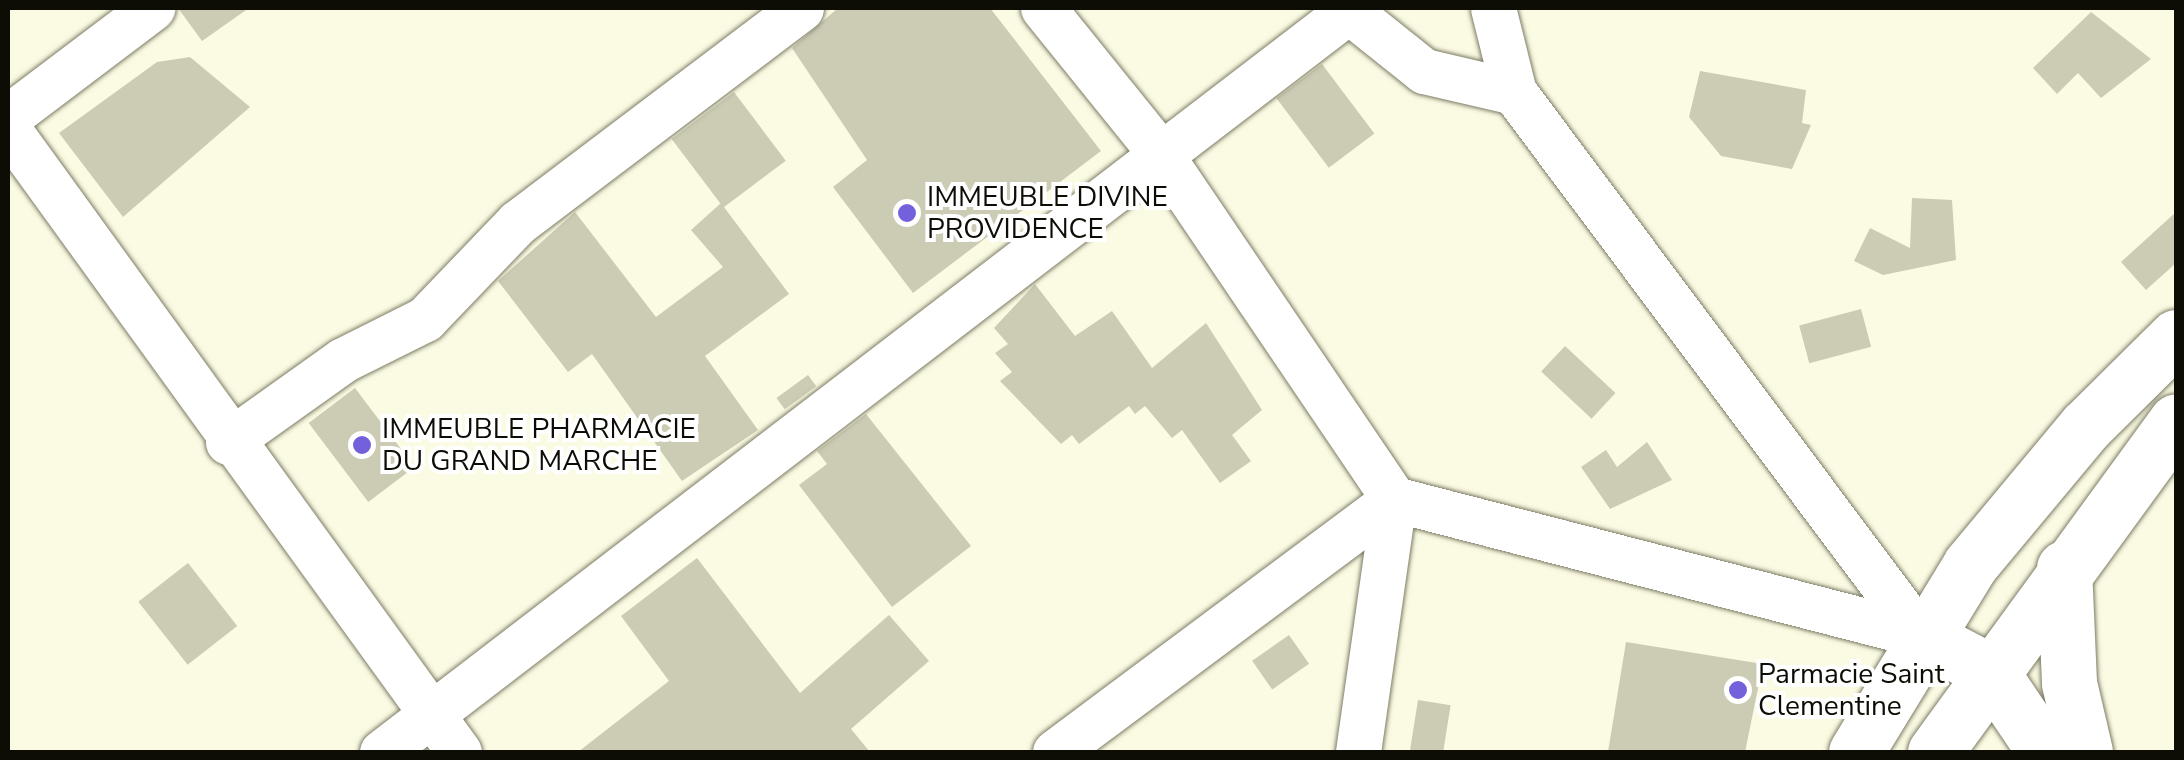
<!DOCTYPE html>
<style>
body{margin:0}
#map{position:relative;width:2184px;height:760px;overflow:hidden;background:#fbfae2;font-family:"Nunito Sans",sans-serif}
div>[style]{position:absolute}
[style*='--x']{left:calc(var(--x)*1px);top:calc(var(--y)*1px);width:calc(var(--w)*1px);rotate:calc(var(--a)*1deg)}
.building>*{inset:0;background:#cccbb4;transform-origin:0 0}
.roads{filter:drop-shadow(0 0 2px #7d7c66) drop-shadow(0 0 2px #7d7c66)}
.minor>*{height:45px;margin:-22.5px;padding:0 22.5px;transform-origin:22.5px;border-radius:22.5px;background:#fff}
.major>*{height:55px;margin:-27.5px;padding:0 27.5px;transform-origin:27.5px;border-radius:27.5px;background:#fff}
.dots>*{width:28px;height:28px;translate:-50% -50%;box-sizing:border-box;border:5px solid #fff;border-radius:50%}
span{translate:-50% -50%;white-space:nowrap;text-align:center;line-height:1.15;-webkit-text-stroke:8px #fff;paint-order:stroke}
.poi-label{font-size:28px;color:#0d0d05}
.left{translate:0 -50%;text-align:left}
.frame{position:absolute;inset:0;border:10px solid #0d0d05;pointer-events:none}
</style>
<div id="map">
<div class="building">
<div style="clip-path:polygon(178px 8px,249px 8px,202px 41px)"></div>
<div style="clip-path:polygon(838px 8px,990px 8px,1101px 151px,913px 293px,833px 187px,867px 160px,792px 48px)"></div>
<div style="clip-path:polygon(2091px 12px,2151px 59px,2101px 98px,2078px 73px,2057px 94px,2033px 68px)"></div>
<div style="clip-path:polygon(190px 57px,250px 107px,123px 217px,59px 133px,157px 62px)"></div>
<div style="left:1322px;top:64px;width:87px;height:57px;rotate:53deg"></div>
<div style="clip-path:polygon(1700px 71px,1806px 90px,1802px 123px,1811px 125px,1792px 169px,1721px 156px,1689px 117px)"></div>
<div style="left:734px;top:92px;width:86px;height:78px;rotate:53deg"></div>
<div style="clip-path:polygon(1912px 198px,1952px 200px,1956px 260px,1883px 275px,1854px 261px,1870px 228px,1910px 248px)"></div>
<div style="clip-path:polygon(721px 203px,789px 294px,705px 356px,758px 430px,682px 481px,592px 354px,568px 372px,498px 281px,575px 212px,656px 317px,723px 267px,691px 230px)"></div>
<div style="clip-path:polygon(2176px 212px,2176px 263px,2146px 290px,2121px 262px)"></div>
<div style="clip-path:polygon(1035px 284px,1075px 336px,1112px 311px,1152px 368px,1206px 323px,1262px 410px,1232px 435px,1251px 461px,1220px 483px,1182px 430px,1172px 438px,1145px 406px,1135px 414px,1129px 406px,1079px 444px,1072px 435px,1061px 444px,1000px 381px,1012px 372px,995px 353px,1008px 344px,994px 328px)"></div>
<div style="left:1861px;top:309px;width:39px;height:64px;rotate:75deg"></div>
<div style="left:1565px;top:346px;width:69px;height:35px;rotate:43deg"></div>
<div style="left:808px;top:375px;width:14px;height:39px;rotate:54deg"></div>
<div style="left:355px;top:388px;width:99px;height:58px;rotate:53deg"></div>
<div style="clip-path:polygon(866px 414px,971px 546px,892px 607px,799px 485px,827px 464px,817px 451px)"></div>
<div style="clip-path:polygon(1647px 442px,1672px 480px,1610px 509px,1581px 467px,1606px 450px,1617px 467px)"></div>
<div style="clip-path:polygon(697px 558px,800px 693px,889px 615px,929px 661px,851px 729px,870px 752px,578px 752px,669px 681px,621px 616px)"></div>
<div style="left:188px;top:563px;width:80px;height:63px;rotate:52deg"></div>
<div style="left:1289px;top:635px;width:35px;height:45px;rotate:55deg"></div>
<div style="clip-path:polygon(1626px 642px,1763px 664px,1745px 752px,1608px 752px)"></div>
<div style="left:1418px;top:700px;width:33px;height:51px;rotate:9deg"></div>
</div>
<div class="roads">
<div class="minor">
<div style="--x:1043;--y:8;--w:185;--a:51.1"></div>
<div style="--x:1159;--y:152;--w:419;--a:55.9"></div>
<div style="--x:1394;--y:499;--w:543;--a:14.5"></div>
<div style="--x:1345;--y:8;--w:101;--a:38.6"></div>
<div style="--x:1424;--y:71;--w:92;--a:13.1"></div>
<div style="--x:1514;--y:92;--w:678;--a:53.21"></div>
<div style="--x:1493;--y:8;--w:87;--a:76"></div>
<div style="--x:8;--y:117;--w:181;--a:-37.1"></div>
<div style="--x:8;--y:129;--w:769;--a:54.1"></div>
<div style="--x:228;--y:442;--w:141;--a:-35.5"></div>
<div style="--x:343;--y:360;--w:92;--a:-26.6"></div>
<div style="--x:425;--y:319;--w:133;--a:-46.2"></div>
<div style="--x:517;--y:223;--w:356;--a:-37.1"></div>
<div style="--x:382;--y:752;--w:1216;--a:-37.48"></div>
<div style="--x:1055;--y:752;--w:423;--a:-36.7"></div>
<div style="--x:1358;--y:752;--w:256;--a:-81.9"></div>
</div>
<div class="major">
<div style="--x:2064;--y:568;--w:115;--a:87.5"></div>
<div style="--x:2069;--y:683;--w:71;--a:76.9"></div>
<div style="--x:1920;--y:635;--w:80;--a:27.5"></div>
<div style="--x:1991;--y:672;--w:97;--a:56"></div>
<div style="--x:1856;--y:752;--w:219;--a:-58.6"></div>
<div style="--x:1970;--y:565;--w:180;--a:-50.2"></div>
<div style="--x:2085;--y:427;--w:128;--a:-44.7"></div>
<div style="--x:1935;--y:752;--w:409;--a:-53.9"></div>
</div>
</div>
<div class="dots">
<div style="left:907px;top:213px;background:#7361db"></div>
<div style="left:362px;top:445px;background:#7361db"></div>
<div style="left:1738px;top:690px;background:#7361db"></div>
</div>
<div class="poi-label">
<span class="left" style="left:927px;top:213px">IMMEUBLE DIVINE<br>PROVIDENCE</span>
<span class="left" style="left:382px;top:445px">IMMEUBLE PHARMACIE<br>DU GRAND MARCHE</span>
<span class="left" style="left:1758px;top:690px">Parmacie Saint<br>Clementine</span>
</div>
<div class="frame"></div>
</div>
